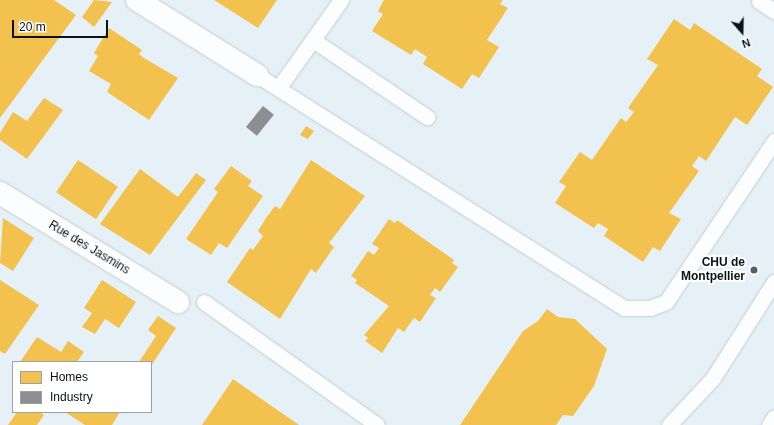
<!DOCTYPE html>
<style>
body{margin:0}
#map{position:relative;width:774px;height:425px;overflow:hidden;background:#e6f1f7;font-family:Arial,sans-serif}
div>[style]{position:absolute}
[style*='--x']{left:calc(var(--x)*1px);top:calc(var(--y)*1px);width:calc(var(--w)*1px);rotate:calc(var(--a)*1deg)}
.homes>*{inset:0;background:#f2c14e;transform-origin:0 0}
.industry>*{inset:0;background:#8d8d92;transform-origin:0 0}
.roads{filter:drop-shadow(0 0 1px #c3cdd3) drop-shadow(0 0 1px #c3cdd3)}
.service>*{height:15px;margin:-7.5px;padding:0 7.5px;transform-origin:7.5px;border-radius:7.5px;background:#fbfdfe}
.minor>*{height:22px;margin:-11px;padding:0 11px;transform-origin:11px;border-radius:11px;background:#fbfdfe}
.dots>*{width:11px;height:11px;translate:-50% -50%;box-sizing:border-box;border:2px solid #fff;border-radius:50%}
span{translate:-50% -50%;white-space:nowrap;text-align:center;line-height:1.15;-webkit-text-stroke:4px #fff;paint-order:stroke}
.street-label{font-size:12px;color:#081319}
.poi-label{font-size:12px;color:#081319;font-weight:700}
.right{translate:-100% -50%;text-align:right}
.legend{position:absolute;left:12px;top:361px;width:140px;height:52px;box-sizing:border-box;background:#fff;border:1px solid #9ca1a3;margin:0;padding:5px 7px;list-style:none;font-size:12px;color:#081319}
.legend li{display:flex;align-items:center;gap:8px;height:20px}
.legend b{width:20px;border:1px solid #9ca1a3}
.north{position:absolute;left:722px;top:12px;width:40px;height:40px;-webkit-text-stroke:3px #fff;paint-order:stroke;rotate:160deg;font-size:11px;font-weight:700;line-height:16px;text-align:center;color:#081319}
.north::after{content:'';display:block;margin:auto;width:14px;height:18px;background:#081319;clip-path:polygon(50% 0,100% 100%,50% 72%,0 100%)}
.scale{position:absolute;left:12px;top:20px;width:96px;height:18px;box-sizing:border-box;border:2px solid #081319;border-top:0;padding-left:5px;font-size:12px;line-height:14px;white-space:nowrap;color:#081319;-webkit-text-stroke:3px #fff;paint-order:stroke}
</style>
<div id="map">
<div class="homes">
<div style="clip-path:polygon(0 0,54px 0,76px 15px,0 118px)"></div>
<div style="clip-path:polygon(94px 0,112px 2px,94px 27px,82px 17px)"></div>
<div style="clip-path:polygon(214px 0,277px 0,258px 28px)"></div>
<div style="clip-path:polygon(384px 0,503px 0,500px 4px,508px 8px,487px 40px,499px 47px,479px 78px,472px 74px,462px 89px,423px 64px,427px 57px,415px 49px,411px 55px,372px 31px,383px 14px,378px 11px)"></div>
<div style="clip-path:polygon(674px 19px,690px 30px,694px 23px,762px 69px,757px 76px,773px 87px,747px 125px,735px 117px,706px 161px,699px 156px,692px 166px,699px 171px,669px 213px,681px 219px,660px 251px,653px 247px,643px 262px,604px 236px,608px 229px,598px 223px,594px 228px,555px 203px,566px 186px,559px 182px,580px 152px,592px 160px,621px 118px,626px 122px,634px 112px,628px 108px,658px 65px,647px 59px)"></div>
<div style="clip-path:polygon(109px 28px,142px 50px,139px 54px,144px 58px,178px 78px,149px 120px,107px 92px,111px 84px,89px 71px,98px 56px,94px 53px)"></div>
<div style="clip-path:polygon(44px 98px,63px 110px,27px 159px,0 140px,0 133px,13px 112px,27px 121px)"></div>
<div style="clip-path:polygon(306px 126px,314px 131px,308px 139px,300px 135px)"></div>
<div style="left:78px;top:160px;width:48px;height:39px;rotate:34deg"></div>
<div style="clip-path:polygon(311px 160px,365px 196px,329px 243px,334px 247px,316px 273px,311px 269px,280px 319px,227px 282px,250px 248px,253px 250px,263px 236px,258px 231px,266px 218px,275px 206px,280px 209px)"></div>
<div style="clip-path:polygon(231px 166px,252px 181px,248px 186px,263px 196px,227px 248px,219px 243px,211px 255px,186px 239px,218px 192px,214px 189px)"></div>
<div style="clip-path:polygon(140px 169px,178px 197px,196px 173px,206px 180px,150px 255px,100px 224px)"></div>
<div style="clip-path:polygon(3px 218px,34px 238px,13px 271px,0 263px)"></div>
<div style="clip-path:polygon(389px 219px,395px 223px,397px 220px,454px 260px,452px 263px,458px 267px,440px 292px,435px 288px,430px 295px,436px 298px,420px 322px,414px 318px,404px 332px,398px 328px,382px 353px,365px 341px,368px 338px,364px 335px,389px 306px,355px 283px,357px 280px,351px 276px,368px 251px,374px 255px,379px 248px,372px 244px)"></div>
<div style="clip-path:polygon(0 280px,39px 305px,5px 354px,0 351px)"></div>
<div style="clip-path:polygon(102px 280px,136px 302px,119px 328px,105px 319px,95px 334px,82px 327px,92px 313px,84px 308px)"></div>
<div style="clip-path:polygon(547px 309px,558px 317px,575px 319px,607px 349px,594px 386px,573px 416px,563px 415px,556px 425px,460px 425px,523px 331px,538px 321px)"></div>
<div style="clip-path:polygon(158px 316px,176px 328px,151px 366px,151px 362px,139px 362px,156px 336px,148px 330px)"></div>
<div style="clip-path:polygon(37px 337px,61px 352px,68px 341px,84px 352px,77px 362px,20px 362px)"></div>
<div style="clip-path:polygon(233px 379px,299px 425px,202px 425px)"></div>
<div style="clip-path:polygon(17px 412px,40px 412px,44px 415px,37px 425px,8px 425px)"></div>
<div style="clip-path:polygon(65px 412px,120px 412px,112px 425px,85px 425px)"></div>
</div>
<div class="industry">
<div style="left:263px;top:106px;width:14px;height:27px;rotate:39deg"></div>
</div>
<div class="roads">
<div class="service">
<div style="--x:759;--y:1;--w:18;--a:34"></div>
<div style="--x:313;--y:40;--w:138;--a:34"></div>
<div style="--x:257;--y:75;--w:435;--a:32.4"></div>
<div style="--x:624;--y:308;--w:26;--a:0"></div>
<div style="--x:650;--y:308;--w:17;--a:-21"></div>
<div style="--x:666;--y:302;--w:194;--a:-56.1"></div>
<div style="--x:279;--y:87;--w:107;--a:-54.5"></div>
<div style="--x:204;--y:302;--w:212;--a:35.4"></div>
<div style="--x:669;--y:425;--w:64;--a:-46.9"></div>
<div style="--x:713;--y:378;--w:114;--a:-57.6"></div>
<div style="--x:769;--y:425;--w:9;--a:-58"></div>
</div>
<div class="minor">
<div style="--x:137;--y:0;--w:142;--a:32"></div>
<div style="--x:0;--y:193;--w:209;--a:31.5"></div>
</div>
</div>
<div class="dots">
<div style="left:754px;top:270px;background:#566167"></div>
</div>
<div class="street-label">
<span style="left:89px;top:248px;rotate:31deg">Rue des Jasmins</span>
</div>
<div class="poi-label">
<span class="right" style="left:745px;top:270px">CHU de<br>Montpellier</span>
</div>
<ul class="legend">
<li><b style="height:11px;background:#f2c14e"></b>Homes</li>
<li><b style="height:11px;background:#8d8d92"></b>Industry</li>
</ul>
<div class="north">N</div>
<div class="scale">20 m</div>
</div>
